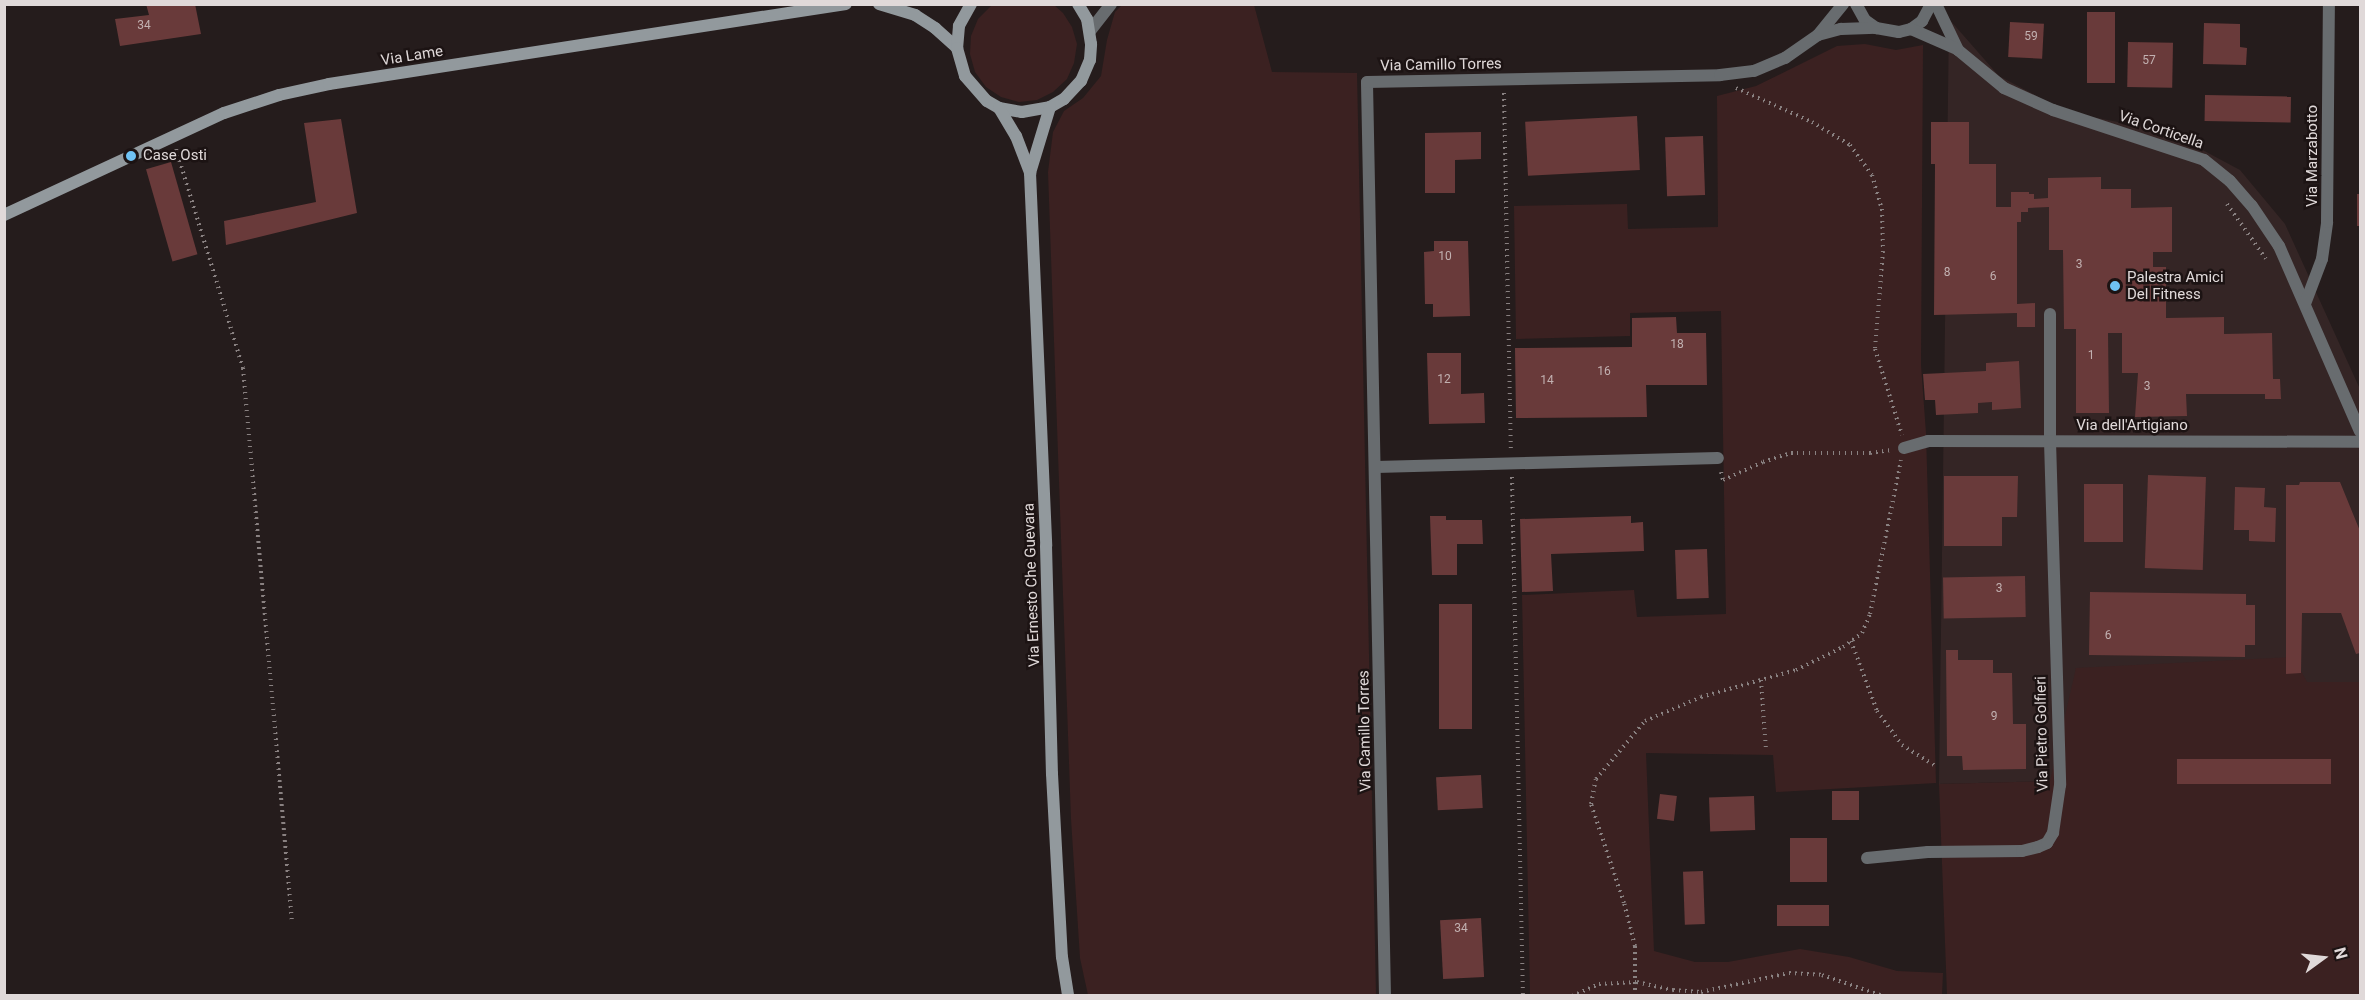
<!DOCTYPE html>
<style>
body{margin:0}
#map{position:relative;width:2365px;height:1000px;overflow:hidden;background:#251c1c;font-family:Roboto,sans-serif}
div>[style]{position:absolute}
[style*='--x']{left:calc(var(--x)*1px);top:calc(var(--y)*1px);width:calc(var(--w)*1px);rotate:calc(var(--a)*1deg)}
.built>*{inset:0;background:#342525}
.green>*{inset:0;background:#3b2121}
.building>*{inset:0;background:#693a3a;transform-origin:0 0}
.path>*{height:4px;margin-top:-2px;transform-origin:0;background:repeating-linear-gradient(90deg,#898181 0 1.5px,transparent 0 6px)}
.lane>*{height:12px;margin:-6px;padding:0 6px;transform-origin:6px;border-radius:6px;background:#686c6f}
.street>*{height:12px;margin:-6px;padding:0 6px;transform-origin:6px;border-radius:6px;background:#686c6f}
.secondary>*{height:12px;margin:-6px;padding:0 6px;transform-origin:6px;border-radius:6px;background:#92999d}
.dots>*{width:16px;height:16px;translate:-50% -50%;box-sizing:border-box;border:3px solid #1c1313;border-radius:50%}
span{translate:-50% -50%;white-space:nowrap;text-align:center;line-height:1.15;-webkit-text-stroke:5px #1c1313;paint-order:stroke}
.number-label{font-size:12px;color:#c2b1b1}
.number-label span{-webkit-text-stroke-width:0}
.street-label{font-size:15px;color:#e0d9d9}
.poi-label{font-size:15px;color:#e0d9d9}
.left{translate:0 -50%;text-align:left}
.frame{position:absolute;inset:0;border:6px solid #e0d9d9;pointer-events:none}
.north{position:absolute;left:2293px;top:928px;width:60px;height:60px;-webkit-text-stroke:4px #1c1313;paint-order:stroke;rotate:75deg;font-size:16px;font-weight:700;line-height:24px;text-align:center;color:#e0d9d9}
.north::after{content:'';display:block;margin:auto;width:21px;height:27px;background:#e0d9d9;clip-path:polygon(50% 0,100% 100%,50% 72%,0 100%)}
</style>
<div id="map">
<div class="built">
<div style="clip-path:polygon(1949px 19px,1999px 76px,2067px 112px,2169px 132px,2240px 170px,2285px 224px,2360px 389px,2360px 682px,2307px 682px,2050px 781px,1939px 784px)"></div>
</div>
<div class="green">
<div style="clip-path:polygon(993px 4px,1054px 5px,1063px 13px,1072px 27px,1077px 44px,1074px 63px,1067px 79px,1053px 92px,1037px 100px,1019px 102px,1001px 97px,986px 87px,975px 72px,970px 54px,971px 36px,978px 19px)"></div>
<div style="clip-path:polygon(1123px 4px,1254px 5px,1272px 72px,1357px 73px,1376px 995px,1088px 995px,1080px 958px,1071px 819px,1048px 172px,1053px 132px,1064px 111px,1083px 98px,1101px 76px,1107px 40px,1115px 12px)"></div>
<div style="clip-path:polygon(1865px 44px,1896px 50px,1923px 45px,1921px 365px,1926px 433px,1936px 783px,1776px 792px,1773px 755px,1646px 753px,1654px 951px,1695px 962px,1728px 962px,1800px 949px,1849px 957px,1897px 971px,1943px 973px,1942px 995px,1530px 995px,1522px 595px,1634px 590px,1637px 617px,1726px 614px,1721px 311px,1630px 313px,1630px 336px,1516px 339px,1514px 206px,1627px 204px,1628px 229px,1718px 227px,1717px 96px,1756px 86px,1837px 46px)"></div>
<div style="clip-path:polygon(2293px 657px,2307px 682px,2360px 682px,2360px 995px,1947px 995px,1939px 784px,2050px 781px,2076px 668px)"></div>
</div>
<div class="building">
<div style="clip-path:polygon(146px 4px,195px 4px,201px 34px,120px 46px,115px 19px,149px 15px)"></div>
<div style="left:2087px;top:12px;width:28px;height:71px"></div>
<div style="left:2010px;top:22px;width:34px;height:35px;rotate:3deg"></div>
<div style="clip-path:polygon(2204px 23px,2240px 24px,2240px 47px,2247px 48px,2246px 65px,2203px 64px)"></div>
<div style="left:2128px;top:42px;width:45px;height:45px;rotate:1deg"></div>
<div style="left:2205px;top:95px;width:86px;height:26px;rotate:1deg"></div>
<div style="left:1637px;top:116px;width:54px;height:112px;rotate:87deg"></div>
<div style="clip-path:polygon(341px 119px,357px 213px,226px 245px,224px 221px,316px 202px,304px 123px)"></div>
<div style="clip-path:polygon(1931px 122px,1969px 122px,1969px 164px,1996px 164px,1996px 207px,2011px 207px,2011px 192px,2029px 192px,2029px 194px,2034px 194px,2034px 199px,2048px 198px,2048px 178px,2101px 177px,2101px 189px,2131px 189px,2131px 208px,2172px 207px,2172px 252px,2153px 252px,2153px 267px,2166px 267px,2166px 318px,2224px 317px,2224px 334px,2272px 333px,2273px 379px,2280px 379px,2281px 399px,2265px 399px,2265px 394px,2186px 394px,2187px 416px,2135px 417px,2138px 373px,2122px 373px,2122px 333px,2108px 333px,2109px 413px,2076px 413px,2076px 329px,2064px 329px,2063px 250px,2049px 250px,2049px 207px,2028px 208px,2028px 212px,2021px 212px,2021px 222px,2017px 222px,2017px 304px,2035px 303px,2035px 327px,2017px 327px,2017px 313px,1934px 315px,1935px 164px,1931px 164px)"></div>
<div style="clip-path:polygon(1481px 132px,1481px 159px,1455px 160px,1455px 193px,1425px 193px,1425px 133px)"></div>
<div style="left:1703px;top:136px;width:59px;height:38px;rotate:88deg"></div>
<div style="left:171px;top:162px;width:96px;height:26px;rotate:74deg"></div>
<div style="left:2357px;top:194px;width:3px;height:32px"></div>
<div style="clip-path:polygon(1434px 241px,1468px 241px,1470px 316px,1433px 317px,1433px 304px,1425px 304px,1424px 252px,1434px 251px)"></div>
<div style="clip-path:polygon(1676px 317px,1677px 333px,1706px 333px,1707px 385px,1646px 385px,1647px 417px,1516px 418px,1515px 348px,1632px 347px,1632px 318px)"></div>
<div style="clip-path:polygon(1427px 353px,1461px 353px,1461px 394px,1484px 393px,1485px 423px,1429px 424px)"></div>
<div style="clip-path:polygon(2019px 361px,2021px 408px,1992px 410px,1992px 402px,1978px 403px,1978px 413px,1936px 415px,1935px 400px,1925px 400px,1923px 374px,1986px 371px,1986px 363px)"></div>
<div style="left:2148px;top:475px;width:58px;height:93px;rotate:2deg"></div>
<div style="clip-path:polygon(1944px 476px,2018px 476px,2017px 517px,2002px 517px,2002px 546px,1944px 546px)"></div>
<div style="clip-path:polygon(2300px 482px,2340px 482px,2360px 531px,2360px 653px,2356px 654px,2341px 613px,2302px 613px,2301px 673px,2286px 674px,2286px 485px,2299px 485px)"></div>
<div style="left:2084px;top:484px;width:39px;height:58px"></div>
<div style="clip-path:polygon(2235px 487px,2265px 488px,2264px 507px,2276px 508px,2275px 542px,2249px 541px,2249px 530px,2234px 530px)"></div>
<div style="clip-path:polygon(1430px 516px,1446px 516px,1446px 520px,1482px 520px,1483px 544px,1457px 544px,1457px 575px,1432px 575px)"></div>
<div style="clip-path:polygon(1631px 516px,1631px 523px,1643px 522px,1644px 551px,1551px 554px,1553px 591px,1522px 592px,1520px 519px)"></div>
<div style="left:1707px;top:549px;width:49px;height:32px;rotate:88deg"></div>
<div style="left:2025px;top:576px;width:41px;height:82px;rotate:89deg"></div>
<div style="clip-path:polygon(2090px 592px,2246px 594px,2246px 605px,2255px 605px,2255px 645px,2245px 645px,2245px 657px,2089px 655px)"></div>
<div style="left:1439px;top:604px;width:33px;height:125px"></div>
<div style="clip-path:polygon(1946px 650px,1958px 650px,1958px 660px,1993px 660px,1993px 673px,2012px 673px,2013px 724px,2026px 724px,2026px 769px,1963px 770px,1962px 756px,1947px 756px)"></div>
<div style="left:2331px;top:759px;width:25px;height:154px;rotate:90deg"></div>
<div style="left:1481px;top:775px;width:33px;height:45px;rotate:87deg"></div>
<div style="left:1832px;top:791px;width:27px;height:29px"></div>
<div style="left:1660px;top:794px;width:17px;height:25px;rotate:7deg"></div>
<div style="left:1754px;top:796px;width:34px;height:45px;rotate:88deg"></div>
<div style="left:1790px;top:838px;width:37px;height:44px"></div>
<div style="left:1703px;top:871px;width:53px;height:20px;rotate:88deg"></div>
<div style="left:1829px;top:905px;width:21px;height:52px;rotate:90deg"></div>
<div style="left:1481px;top:918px;width:59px;height:41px;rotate:87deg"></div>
</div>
<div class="path">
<div style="--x:1736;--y:88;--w:83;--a:24.1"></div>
<div style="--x:1812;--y:122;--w:44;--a:31.2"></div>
<div style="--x:1850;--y:145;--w:37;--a:54"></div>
<div style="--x:1872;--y:175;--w:35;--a:74"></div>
<div style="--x:1882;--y:209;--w:42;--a:88.6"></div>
<div style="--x:1883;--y:251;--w:98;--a:94.7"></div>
<div style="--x:1875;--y:349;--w:90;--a:72.6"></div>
<div style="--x:1504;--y:93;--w:356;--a:88.9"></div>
<div style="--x:176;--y:149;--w:229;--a:73"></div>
<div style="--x:243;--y:368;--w:555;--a:84.94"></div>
<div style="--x:2227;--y:204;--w:67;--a:54.7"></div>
<div style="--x:1721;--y:472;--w:8;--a:76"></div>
<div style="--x:1723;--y:480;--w:44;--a:-24.2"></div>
<div style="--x:1763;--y:462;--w:29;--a:-18"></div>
<div style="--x:1791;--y:453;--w:79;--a:0"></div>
<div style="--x:1870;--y:453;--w:21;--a:-8"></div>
<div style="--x:1512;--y:477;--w:519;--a:88.79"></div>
<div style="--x:1851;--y:641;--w:75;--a:69.6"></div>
<div style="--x:1877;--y:711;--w:42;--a:53.7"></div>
<div style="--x:1902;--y:745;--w:38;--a:32"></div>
<div style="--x:1761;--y:680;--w:70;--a:85.9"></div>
<div style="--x:1572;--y:996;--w:30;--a:-24"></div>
<div style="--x:1599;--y:984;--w:38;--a:-3"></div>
<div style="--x:1637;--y:982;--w:37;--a:13"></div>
<div style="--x:1673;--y:990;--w:28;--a:4"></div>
<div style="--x:1701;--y:992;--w:90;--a:-12.2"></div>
<div style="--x:1789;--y:973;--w:33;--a:3"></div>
<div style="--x:1822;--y:975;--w:65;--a:19"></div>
<div style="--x:1635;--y:996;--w:50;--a:-90"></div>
<div style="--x:1635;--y:946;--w:44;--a:-104.3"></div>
<div style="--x:1624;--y:903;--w:104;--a:-108.4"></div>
<div style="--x:1591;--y:804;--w:25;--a:-79"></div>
<div style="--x:1596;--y:779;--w:76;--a:-49.8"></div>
<div style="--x:1645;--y:721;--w:61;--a:-23.2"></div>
<div style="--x:1701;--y:697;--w:99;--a:-15.9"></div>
<div style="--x:1796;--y:670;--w:52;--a:-26.1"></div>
<div style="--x:1843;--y:647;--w:24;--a:-36"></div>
<div style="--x:1862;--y:633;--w:21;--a:-67"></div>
<div style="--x:1870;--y:614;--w:157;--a:-78.6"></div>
</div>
<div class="lane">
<div style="--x:1867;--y:858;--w:61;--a:-5.6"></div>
<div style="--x:1928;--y:852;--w:94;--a:-0.6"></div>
<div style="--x:2022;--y:851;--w:16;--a:-14"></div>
<div style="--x:2038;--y:847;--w:10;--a:-24"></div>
<div style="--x:2047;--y:843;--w:12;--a:-59"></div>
<div style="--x:2053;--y:833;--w:49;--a:-81.7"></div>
</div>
<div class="street">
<div style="--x:1856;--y:4;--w:18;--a:61"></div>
<div style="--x:1865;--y:20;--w:14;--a:36"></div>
<div style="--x:1876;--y:28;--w:23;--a:10"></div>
<div style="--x:1899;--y:32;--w:12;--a:-14"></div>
<div style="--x:1911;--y:29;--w:14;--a:-36"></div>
<div style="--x:1922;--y:21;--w:19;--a:-62"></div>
<div style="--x:1936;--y:4;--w:51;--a:64.4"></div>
<div style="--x:1958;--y:50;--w:60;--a:39.6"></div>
<div style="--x:2004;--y:88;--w:54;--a:24.2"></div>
<div style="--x:2053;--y:110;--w:159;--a:18.3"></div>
<div style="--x:2204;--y:160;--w:33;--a:39"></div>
<div style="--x:2230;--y:181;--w:33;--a:49"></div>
<div style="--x:2252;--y:206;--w:48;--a:56"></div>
<div style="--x:2279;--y:246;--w:202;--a:66.4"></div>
<div style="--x:1911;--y:29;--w:50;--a:23.5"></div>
<div style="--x:1090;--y:31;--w:34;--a:-52"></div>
<div style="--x:1818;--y:35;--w:24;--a:-15"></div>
<div style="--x:1841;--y:29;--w:35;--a:-2"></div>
<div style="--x:2305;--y:304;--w:48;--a:-69.3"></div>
<div style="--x:2322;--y:259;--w:37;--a:-82"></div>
<div style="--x:2327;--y:222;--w:218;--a:-89.5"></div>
<div style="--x:2050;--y:314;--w:127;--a:90"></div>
<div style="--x:2050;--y:441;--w:344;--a:88.3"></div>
<div style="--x:1904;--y:448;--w:25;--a:-16"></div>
<div style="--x:1928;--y:441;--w:432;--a:0.1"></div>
<div style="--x:1376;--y:467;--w:342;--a:-1.5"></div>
<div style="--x:1385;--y:996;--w:914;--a:-91.13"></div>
<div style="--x:1367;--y:82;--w:353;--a:-1.1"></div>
<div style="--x:1720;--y:75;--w:34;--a:-7"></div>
<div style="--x:1754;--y:71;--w:34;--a:-23"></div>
<div style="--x:1785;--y:58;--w:40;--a:-34.9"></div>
<div style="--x:1818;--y:35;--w:40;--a:-51"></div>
</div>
<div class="secondary">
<div style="--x:879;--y:4;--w:38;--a:17"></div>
<div style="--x:915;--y:15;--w:24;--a:33"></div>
<div style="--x:935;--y:28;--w:30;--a:42"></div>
<div style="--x:971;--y:4;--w:25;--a:119"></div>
<div style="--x:959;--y:26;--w:22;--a:95"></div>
<div style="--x:957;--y:48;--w:29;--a:74"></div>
<div style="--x:965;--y:76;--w:33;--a:49"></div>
<div style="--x:987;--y:101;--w:14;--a:30"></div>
<div style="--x:999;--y:108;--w:23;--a:10"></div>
<div style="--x:1022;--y:112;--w:28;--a:-10"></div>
<div style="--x:1050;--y:107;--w:16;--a:-30"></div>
<div style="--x:1064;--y:99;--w:25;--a:-47"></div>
<div style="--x:1081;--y:81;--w:23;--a:-67"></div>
<div style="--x:1090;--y:60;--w:16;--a:-86"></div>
<div style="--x:1091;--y:44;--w:25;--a:-99"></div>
<div style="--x:1087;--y:19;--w:17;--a:-121"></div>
<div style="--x:1050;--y:107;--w:69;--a:106.9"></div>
<div style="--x:1030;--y:173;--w:373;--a:87.5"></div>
<div style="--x:1046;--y:546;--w:228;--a:88.5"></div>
<div style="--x:1052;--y:774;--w:183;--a:86.9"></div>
<div style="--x:1062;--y:957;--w:39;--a:81"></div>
<div style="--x:999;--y:108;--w:33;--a:59"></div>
<div style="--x:1016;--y:136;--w:40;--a:69"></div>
<div style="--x:4;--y:215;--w:242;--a:-24.9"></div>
<div style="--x:224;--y:113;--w:58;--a:-18.1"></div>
<div style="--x:279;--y:95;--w:51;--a:-12.4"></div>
<div style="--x:329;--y:84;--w:523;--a:-8.8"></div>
</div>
<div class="dots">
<div style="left:131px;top:156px;background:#6fc2f4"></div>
<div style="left:2115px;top:286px;background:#6fc2f4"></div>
</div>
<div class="number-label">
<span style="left:144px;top:26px">34</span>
<span style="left:2031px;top:37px">59</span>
<span style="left:2149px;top:61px">57</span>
<span style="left:1445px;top:257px">10</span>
<span style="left:2079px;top:265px">3</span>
<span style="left:1947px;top:273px">8</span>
<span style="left:1993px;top:277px">6</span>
<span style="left:1677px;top:345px">18</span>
<span style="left:2091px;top:356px">1</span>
<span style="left:1604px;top:372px">16</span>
<span style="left:1444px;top:380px">12</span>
<span style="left:1547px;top:381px">14</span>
<span style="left:2147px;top:387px">3</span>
<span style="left:1999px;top:589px">3</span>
<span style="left:2108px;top:636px">6</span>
<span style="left:1994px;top:717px">9</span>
<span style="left:1461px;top:929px">34</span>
</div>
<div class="street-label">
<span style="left:412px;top:56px;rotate:-9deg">Via Lame</span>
<span style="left:1441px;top:65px;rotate:-1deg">Via Camillo Torres</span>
<span style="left:2161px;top:130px;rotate:19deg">Via Corticella</span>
<span style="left:2313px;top:156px;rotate:-90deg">Via Marzabotto</span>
<span style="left:2132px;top:426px">Via dell'Artigiano</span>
<span style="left:1032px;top:585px;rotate:-92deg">Via Ernesto Che Guevara</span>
<span style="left:1365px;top:731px;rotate:-91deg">Via Camillo Torres</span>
<span style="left:2042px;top:734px;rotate:-91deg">Via Pietro Golfieri</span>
</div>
<div class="poi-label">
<span class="left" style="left:143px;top:156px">Case Osti</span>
<span class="left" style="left:2127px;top:286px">Palestra Amici<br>Del Fitness</span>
</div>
<div class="frame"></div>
<div class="north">N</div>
</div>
